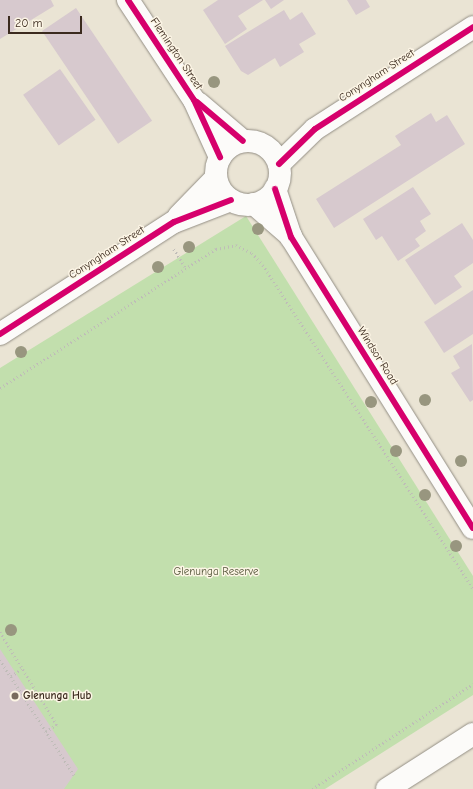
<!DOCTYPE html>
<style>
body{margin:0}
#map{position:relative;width:473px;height:789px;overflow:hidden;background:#eae4d4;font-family:"Comic Neue",sans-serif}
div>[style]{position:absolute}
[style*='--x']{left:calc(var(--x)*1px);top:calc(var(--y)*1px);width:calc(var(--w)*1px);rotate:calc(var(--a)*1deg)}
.green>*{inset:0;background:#c2dfad}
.building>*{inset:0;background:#d7c9ce;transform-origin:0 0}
.path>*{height:2.5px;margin-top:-1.25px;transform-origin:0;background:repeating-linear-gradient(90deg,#bfbcb8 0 1px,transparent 0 4px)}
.roads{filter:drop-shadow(0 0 1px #938e84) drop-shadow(0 0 1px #938e84)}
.street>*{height:22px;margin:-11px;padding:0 11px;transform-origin:11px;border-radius:11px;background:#fcfbf9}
.secondary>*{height:22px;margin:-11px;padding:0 11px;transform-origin:11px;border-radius:11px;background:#fcfbf9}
.secondary>.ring{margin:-11px;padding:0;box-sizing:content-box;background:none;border:22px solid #fcfbf9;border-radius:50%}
.cycleway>*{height:6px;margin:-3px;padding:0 3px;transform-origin:3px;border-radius:3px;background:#d6006c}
.trees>*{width:12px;height:12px;margin:-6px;border-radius:50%;background:#98967f}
.dots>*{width:11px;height:11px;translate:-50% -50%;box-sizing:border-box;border:2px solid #fcf5e5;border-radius:50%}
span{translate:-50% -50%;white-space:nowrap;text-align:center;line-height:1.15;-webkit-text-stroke:3px #fcf5e5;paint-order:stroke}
.street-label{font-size:11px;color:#3b2a1e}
.park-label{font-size:11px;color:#54563a}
.poi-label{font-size:11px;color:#3b2a1e;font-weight:700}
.left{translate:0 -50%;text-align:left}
.scale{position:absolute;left:8px;top:16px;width:74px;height:18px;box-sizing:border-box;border:2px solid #3b2a1e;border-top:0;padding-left:5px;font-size:12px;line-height:14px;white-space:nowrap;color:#3b2a1e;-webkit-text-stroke:3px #fcf5e5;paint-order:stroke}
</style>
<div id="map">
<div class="green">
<div style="clip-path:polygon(246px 216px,473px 576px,473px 695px,325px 789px,0 789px,0 368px)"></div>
</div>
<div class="building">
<div style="clip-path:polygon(0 0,51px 0,54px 6px,0 39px)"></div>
<div style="clip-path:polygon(218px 0,263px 0,238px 16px,247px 29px,225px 44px,203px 10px)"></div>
<div style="clip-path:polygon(265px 0,284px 0,271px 9px)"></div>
<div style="clip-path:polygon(347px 0,366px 0,370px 7px,356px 15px)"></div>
<div style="left:76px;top:8px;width:136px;height:41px;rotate:56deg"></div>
<div style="clip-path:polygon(284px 10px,290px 20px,302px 12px,316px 34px,299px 44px,304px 52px,280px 67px,275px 58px,248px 75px,241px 71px,225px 46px)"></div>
<div style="left:60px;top:69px;width:62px;height:45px;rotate:55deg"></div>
<div style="clip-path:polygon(431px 113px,436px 122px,447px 115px,465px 144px,334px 228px,316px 199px,401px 145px,395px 136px)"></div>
<div style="clip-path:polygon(413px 187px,431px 214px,420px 221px,426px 231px,415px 239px,420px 246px,398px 261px,382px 236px,376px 240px,363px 219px)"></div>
<div style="clip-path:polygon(462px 223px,473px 240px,473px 263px,454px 276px,462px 287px,435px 305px,405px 260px)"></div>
<div style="clip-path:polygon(473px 290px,473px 334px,444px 353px,424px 322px)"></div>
<div style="clip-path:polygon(472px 344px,473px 400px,470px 402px,451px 373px,460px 368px,453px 356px)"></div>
<div style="clip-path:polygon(0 649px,78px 769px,64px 789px,0 789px)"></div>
</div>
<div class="path">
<div style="--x:174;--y:249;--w:22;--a:58"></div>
<div style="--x:0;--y:388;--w:257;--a:-32.8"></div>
<div style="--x:216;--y:249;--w:20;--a:-11"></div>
<div style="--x:236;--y:245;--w:18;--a:27"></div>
<div style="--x:252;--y:253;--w:16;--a:47"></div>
<div style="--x:263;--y:265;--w:385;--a:57"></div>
<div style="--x:0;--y:632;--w:109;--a:58.5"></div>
<div style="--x:57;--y:725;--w:13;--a:148"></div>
<div style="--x:0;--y:660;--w:137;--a:57.2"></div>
<div style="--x:11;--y:676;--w:14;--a:-34"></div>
<div style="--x:312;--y:789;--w:192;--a:-33.1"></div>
</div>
<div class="roads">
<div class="street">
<div style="--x:128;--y:0;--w:120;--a:56.6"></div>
<div style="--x:194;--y:100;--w:63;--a:65.5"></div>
<div style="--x:198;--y:103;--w:59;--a:40.2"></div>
<div style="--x:275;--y:189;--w:51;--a:71.6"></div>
<div style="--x:291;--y:237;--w:343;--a:58"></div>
<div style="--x:254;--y:204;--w:49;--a:40.9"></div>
<div style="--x:387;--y:789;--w:102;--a:-32.6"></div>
</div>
<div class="secondary">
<div class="ring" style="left:216px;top:141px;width:42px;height:42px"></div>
<div style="--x:279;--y:164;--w:50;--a:-44.2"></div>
<div style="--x:315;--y:129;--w:188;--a:-32.8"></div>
<div style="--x:179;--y:216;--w:53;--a:-45.8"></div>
<div style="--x:0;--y:334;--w:207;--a:-32.8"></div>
<div style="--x:174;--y:222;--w:61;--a:-21.1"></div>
</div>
</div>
<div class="cycleway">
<div style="--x:128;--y:0;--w:120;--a:56.6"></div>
<div style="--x:194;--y:100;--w:63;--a:65.5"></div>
<div style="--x:197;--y:102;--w:60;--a:40.3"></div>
<div style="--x:279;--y:164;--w:50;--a:-44.2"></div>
<div style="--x:315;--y:129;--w:188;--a:-32.8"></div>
<div style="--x:275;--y:189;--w:51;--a:71.6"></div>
<div style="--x:291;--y:237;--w:343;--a:58"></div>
<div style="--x:0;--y:334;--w:207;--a:-32.8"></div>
<div style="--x:174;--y:222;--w:61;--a:-21.1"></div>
</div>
<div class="trees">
<div style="left:214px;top:82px"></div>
<div style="left:258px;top:229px"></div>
<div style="left:189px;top:247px"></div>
<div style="left:158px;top:267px"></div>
<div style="left:21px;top:352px"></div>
<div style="left:425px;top:400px"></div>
<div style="left:371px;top:402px"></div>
<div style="left:396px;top:451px"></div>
<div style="left:461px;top:461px"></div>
<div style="left:425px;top:495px"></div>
<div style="left:456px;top:546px"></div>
<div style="left:11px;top:630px"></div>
</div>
<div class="dots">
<div style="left:15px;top:696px;background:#786b5e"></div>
</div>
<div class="street-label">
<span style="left:176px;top:54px;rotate:56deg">Flemington Street</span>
<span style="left:377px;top:76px;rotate:-33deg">Conyngham Street</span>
<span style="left:107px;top:253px;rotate:-33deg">Conyngham Street</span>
<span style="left:377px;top:356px;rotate:58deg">Windsor Road</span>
</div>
<div class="park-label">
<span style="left:216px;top:572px">Glenunga Reserve</span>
</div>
<div class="poi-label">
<span class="left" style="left:23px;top:696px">Glenunga Hub</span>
</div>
<div class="scale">20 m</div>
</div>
